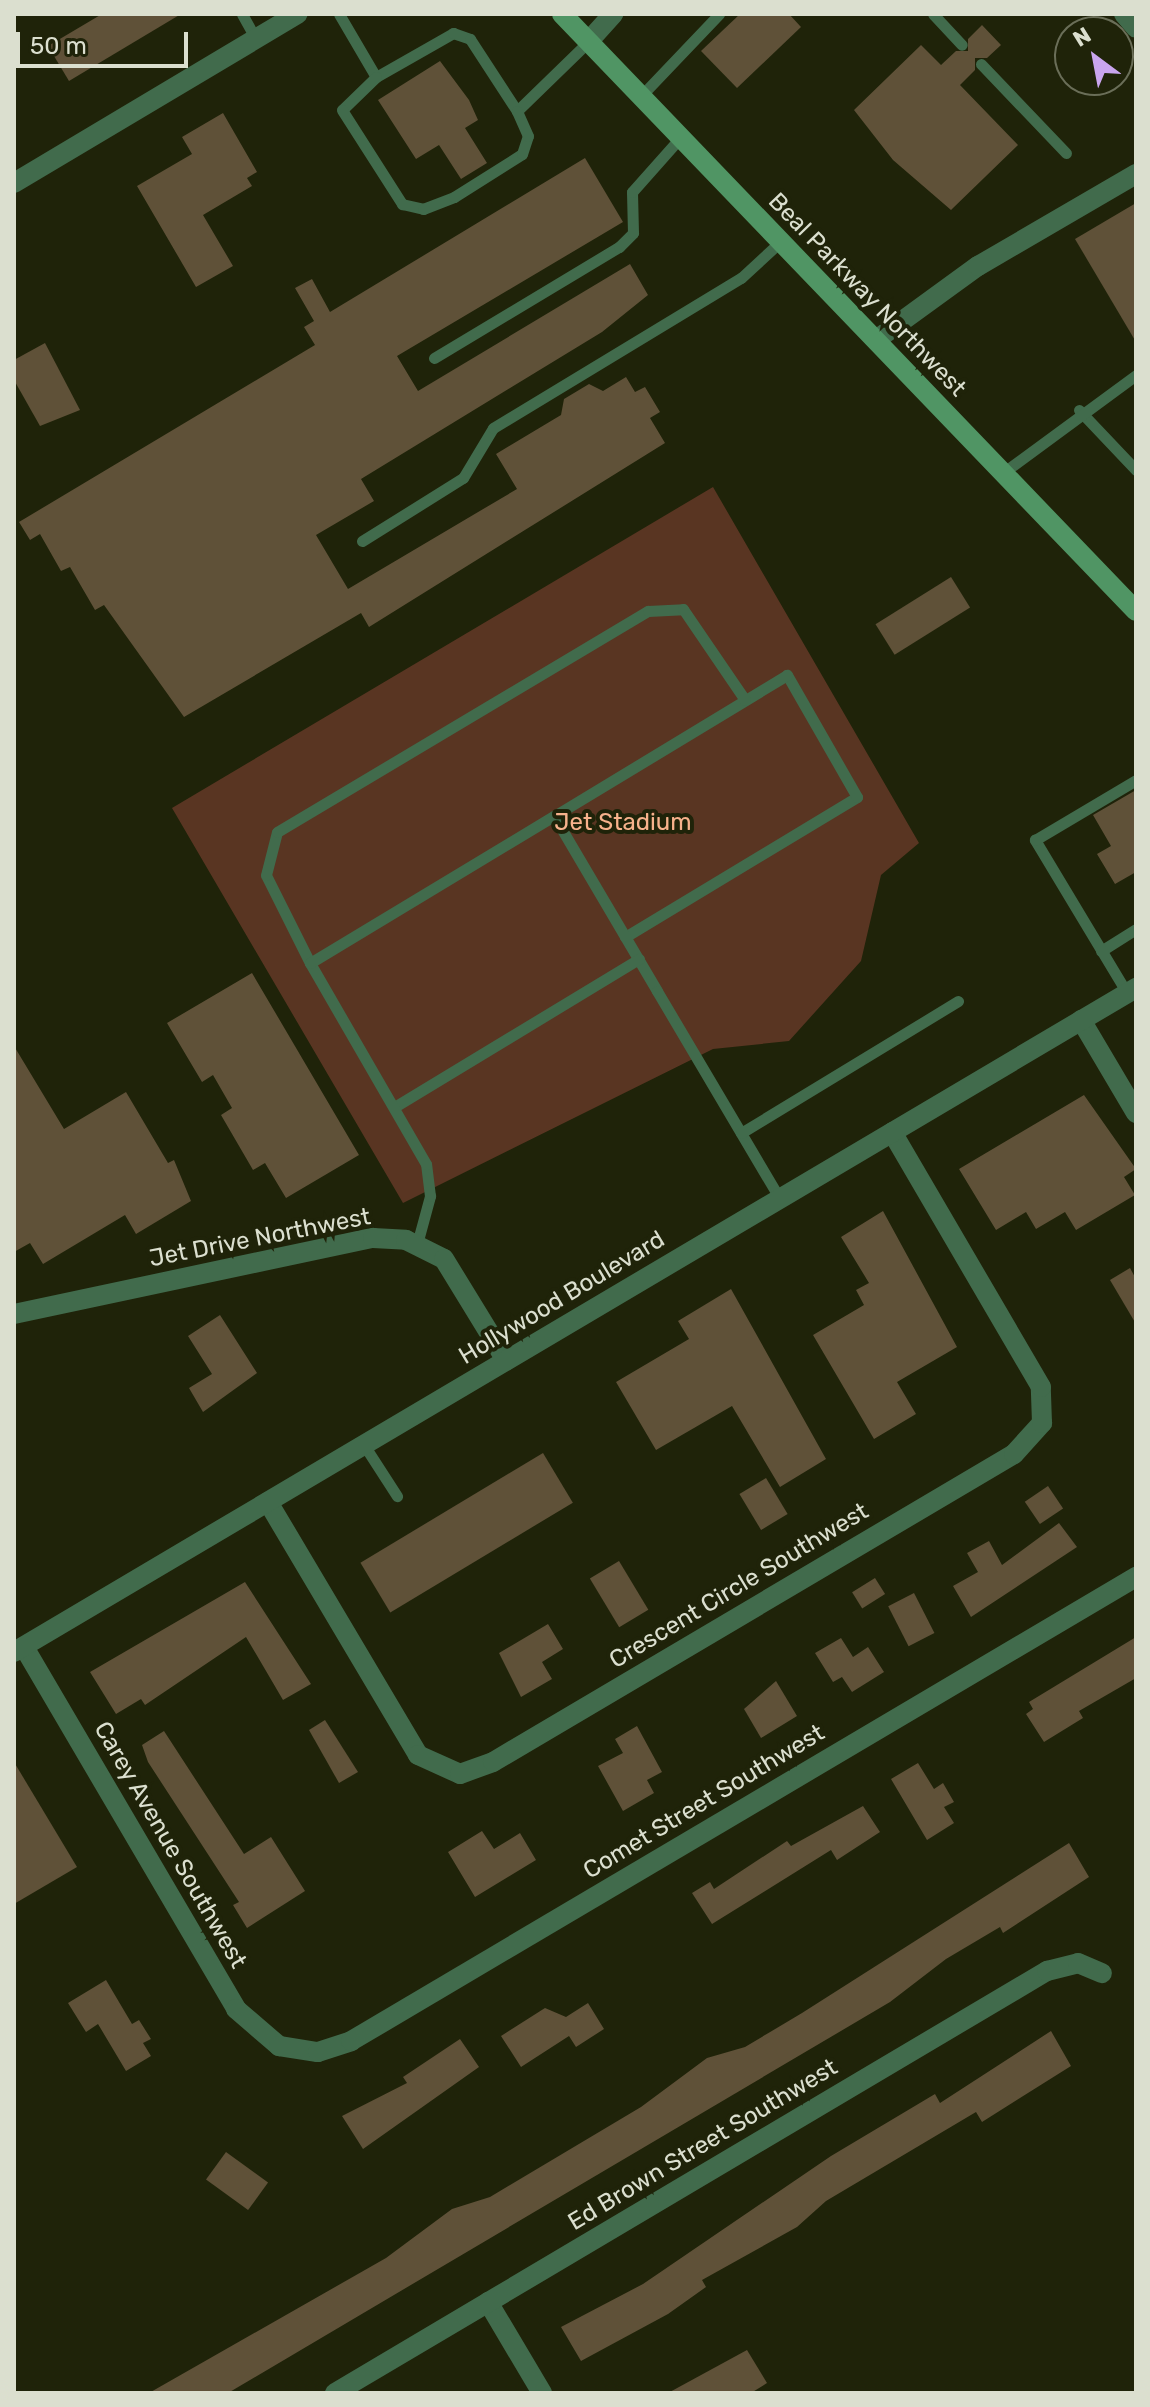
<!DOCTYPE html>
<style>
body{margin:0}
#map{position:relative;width:1150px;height:2407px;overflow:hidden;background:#1f2309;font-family:Rubik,sans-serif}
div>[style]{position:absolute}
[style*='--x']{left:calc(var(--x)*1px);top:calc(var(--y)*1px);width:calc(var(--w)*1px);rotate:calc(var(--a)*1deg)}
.green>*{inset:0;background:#593522}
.building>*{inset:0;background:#5f5138;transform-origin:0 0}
.service>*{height:11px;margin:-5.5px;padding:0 5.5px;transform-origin:5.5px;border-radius:5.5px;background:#416b4c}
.minor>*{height:20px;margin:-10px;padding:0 10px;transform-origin:10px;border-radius:10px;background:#416b4c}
.tertiary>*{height:20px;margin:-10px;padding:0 10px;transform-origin:10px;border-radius:10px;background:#416b4c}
.secondary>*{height:20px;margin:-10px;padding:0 10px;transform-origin:10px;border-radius:10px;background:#509564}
span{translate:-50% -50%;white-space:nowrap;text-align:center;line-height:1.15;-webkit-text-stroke:8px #1f2309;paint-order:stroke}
.street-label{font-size:24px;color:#dbdfcf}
.park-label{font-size:24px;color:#f7b28c}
.frame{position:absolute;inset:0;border:16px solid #dbdfcf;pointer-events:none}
.north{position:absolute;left:1054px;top:16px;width:80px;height:80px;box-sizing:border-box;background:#1f2309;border:2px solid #6a6e58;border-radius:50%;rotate:328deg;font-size:22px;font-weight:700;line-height:32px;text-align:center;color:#dbdfcf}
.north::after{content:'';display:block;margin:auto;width:28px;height:36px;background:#c9a5ee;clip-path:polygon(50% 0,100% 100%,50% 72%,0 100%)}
.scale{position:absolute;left:16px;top:32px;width:172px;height:36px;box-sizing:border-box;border:4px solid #dbdfcf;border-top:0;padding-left:10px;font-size:24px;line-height:28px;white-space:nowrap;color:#dbdfcf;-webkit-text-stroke:6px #1f2309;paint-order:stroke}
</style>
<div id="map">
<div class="green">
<div style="clip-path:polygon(713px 487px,919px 843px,881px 875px,861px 961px,789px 1041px,713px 1049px,403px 1203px,172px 808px)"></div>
</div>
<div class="building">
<div style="clip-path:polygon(102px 14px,181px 14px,69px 81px,48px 46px)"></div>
<div style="clip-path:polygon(740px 14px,789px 14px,801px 27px,737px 88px,701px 51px)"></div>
<div style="clip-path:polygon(982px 25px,1001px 45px,987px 58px,975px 58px,975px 70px,960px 85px,1018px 145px,951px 210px,893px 160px,854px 110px,921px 45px,941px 65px,956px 51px,968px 51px,968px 39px)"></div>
<div style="clip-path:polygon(440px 61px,469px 100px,478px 120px,465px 128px,487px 163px,461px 179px,439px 145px,416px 159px,378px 100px)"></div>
<div style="clip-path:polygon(223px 113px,257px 172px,247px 178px,252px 186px,203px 215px,233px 266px,196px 287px,137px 186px,192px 154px,182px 137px)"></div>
<div style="clip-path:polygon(585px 158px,623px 222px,397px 356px,418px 391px,630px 264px,648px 295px,602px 332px,361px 479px,374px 501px,316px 535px,348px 589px,517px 489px,496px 454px,561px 415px,564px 399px,589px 384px,603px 391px,626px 377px,635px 392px,645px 387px,660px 412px,650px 418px,665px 443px,369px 627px,361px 613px,184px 717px,104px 605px,95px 610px,70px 567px,61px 571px,40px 534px,30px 540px,19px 522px,315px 345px,304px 327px,314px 321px,295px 288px,312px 279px,330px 312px)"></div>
<div style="clip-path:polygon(1136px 203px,1136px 342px,1075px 239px)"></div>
<div style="clip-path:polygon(45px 343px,80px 410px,40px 426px,14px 380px,14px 360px)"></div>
<div style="left:951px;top:577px;width:36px;height:89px;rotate:58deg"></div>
<div style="clip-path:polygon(1136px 790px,1136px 872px,1115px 884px,1097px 854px,1111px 846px,1093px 815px)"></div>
<div style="clip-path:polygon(252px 973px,359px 1155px,286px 1198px,265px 1163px,253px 1170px,221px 1115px,232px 1108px,213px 1075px,202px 1082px,167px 1023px)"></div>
<div style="clip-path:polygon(14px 1046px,64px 1129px,126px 1092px,168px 1163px,174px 1160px,191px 1201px,136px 1234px,125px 1215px,43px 1264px,30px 1243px,14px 1252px)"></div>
<div style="clip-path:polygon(1084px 1095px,1136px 1169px,1124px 1177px,1135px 1195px,1076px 1230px,1065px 1212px,1036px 1229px,1026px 1212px,996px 1230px,959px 1169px)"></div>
<div style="clip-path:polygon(883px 1211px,957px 1347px,897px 1382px,916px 1414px,874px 1439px,813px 1335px,864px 1305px,856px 1290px,869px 1283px,841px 1237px)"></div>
<div style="clip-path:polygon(1130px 1268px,1136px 1279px,1136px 1324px,1110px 1280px)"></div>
<div style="clip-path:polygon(731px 1289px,826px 1459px,780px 1487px,732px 1406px,656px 1450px,616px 1382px,689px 1339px,678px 1321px)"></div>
<div style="clip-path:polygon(220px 1315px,257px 1373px,203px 1412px,189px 1388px,212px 1374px,188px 1336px)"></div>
<div style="left:543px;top:1453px;width:58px;height:213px;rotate:59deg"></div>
<div style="left:766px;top:1478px;width:42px;height:31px;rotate:59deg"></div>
<div style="left:1048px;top:1486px;width:27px;height:28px;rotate:56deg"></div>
<div style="clip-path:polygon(1059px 1523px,1077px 1547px,971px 1617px,953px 1586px,978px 1572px,967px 1553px,989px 1541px,1002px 1565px)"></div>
<div style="left:619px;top:1561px;width:57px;height:34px;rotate:59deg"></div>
<div style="left:875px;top:1578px;width:19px;height:27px;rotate:58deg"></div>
<div style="clip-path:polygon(245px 1582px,311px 1684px,283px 1700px,246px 1637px,145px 1705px,141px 1699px,116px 1714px,90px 1672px)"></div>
<div style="left:914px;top:1593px;width:45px;height:29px;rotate:63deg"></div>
<div style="clip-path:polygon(548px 1624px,563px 1649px,542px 1662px,552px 1679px,521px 1697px,499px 1653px)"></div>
<div style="clip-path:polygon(1136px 1637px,1136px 1678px,1079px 1711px,1083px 1718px,1044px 1742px,1026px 1714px,1033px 1709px,1029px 1702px)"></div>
<div style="clip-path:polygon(841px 1638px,853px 1657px,868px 1647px,884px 1672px,852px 1692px,842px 1677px,833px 1682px,815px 1653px)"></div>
<div style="clip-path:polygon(776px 1681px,797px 1716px,761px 1738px,744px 1709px)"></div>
<div style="clip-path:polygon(325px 1720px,358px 1772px,339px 1783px,309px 1730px)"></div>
<div style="clip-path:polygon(637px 1726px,662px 1772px,647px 1780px,654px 1793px,623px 1811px,598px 1766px,623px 1753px,615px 1739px)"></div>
<div style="clip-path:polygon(164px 1731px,244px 1854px,271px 1837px,305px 1891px,247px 1928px,233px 1905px,239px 1902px,148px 1762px,142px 1745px)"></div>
<div style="clip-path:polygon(14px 1762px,77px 1867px,14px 1904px)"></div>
<div style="clip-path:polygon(918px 1763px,934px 1789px,943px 1783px,954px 1802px,944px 1807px,954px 1823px,927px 1840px,891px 1779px)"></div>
<div style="clip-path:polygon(863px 1806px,880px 1832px,837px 1860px,831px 1850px,712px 1924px,692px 1893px,710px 1882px,714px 1889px,787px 1841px,791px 1846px)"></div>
<div style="clip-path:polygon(482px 1831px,494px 1849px,520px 1833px,536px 1860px,475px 1897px,448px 1852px)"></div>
<div style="clip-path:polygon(1069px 1843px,1089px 1877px,1003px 1933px,1000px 1927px,946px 1959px,890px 2002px,228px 2393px,149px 2393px,386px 2258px,452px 2209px,490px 2197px,641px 2107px,707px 2058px,745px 2047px,802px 2013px)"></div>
<div style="clip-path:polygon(106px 1980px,132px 2024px,139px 2020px,151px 2039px,143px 2043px,151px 2056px,126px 2071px,98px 2024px,86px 2032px,68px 2003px)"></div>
<div style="clip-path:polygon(588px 2003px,604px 2029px,576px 2047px,569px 2036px,521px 2067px,501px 2036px,545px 2008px,566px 2017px)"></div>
<div style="clip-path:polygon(1051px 2031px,1071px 2066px,982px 2122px,976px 2112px,826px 2201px,797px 2227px,702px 2280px,706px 2287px,668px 2314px,581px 2361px,561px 2327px,643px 2284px,831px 2156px,935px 2094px,940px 2103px)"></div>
<div style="clip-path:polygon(460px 2039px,479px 2067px,363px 2149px,342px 2116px,407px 2083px,403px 2077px)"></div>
<div style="left:226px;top:2152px;width:52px;height:34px;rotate:36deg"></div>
<div style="clip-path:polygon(747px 2350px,767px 2383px,751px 2393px,668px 2393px)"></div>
</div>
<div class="service">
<div style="--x:242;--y:14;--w:29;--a:61"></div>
<div style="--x:339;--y:14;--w:73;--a:59.6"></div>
<div style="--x:376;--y:77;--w:89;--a:-29.7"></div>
<div style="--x:453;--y:33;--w:18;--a:19"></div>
<div style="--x:470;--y:39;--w:86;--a:56.9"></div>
<div style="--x:517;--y:111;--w:99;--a:-44.2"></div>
<div style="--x:933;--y:14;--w:42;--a:46.9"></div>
<div style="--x:981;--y:64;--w:123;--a:46.3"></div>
<div style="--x:376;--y:77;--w:47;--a:135.9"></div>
<div style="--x:342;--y:110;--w:112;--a:57.4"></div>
<div style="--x:402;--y:204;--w:22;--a:13"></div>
<div style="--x:423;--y:209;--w:33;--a:-21"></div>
<div style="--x:454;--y:197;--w:80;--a:-32.3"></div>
<div style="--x:522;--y:154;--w:19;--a:-72"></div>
<div style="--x:528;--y:136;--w:27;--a:-114"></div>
<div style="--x:640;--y:97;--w:115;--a:-46.4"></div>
<div style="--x:434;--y:358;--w:216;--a:-31"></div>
<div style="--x:619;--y:247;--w:20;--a:-45"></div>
<div style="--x:633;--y:233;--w:41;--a:-91.4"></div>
<div style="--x:632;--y:192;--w:72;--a:-48.4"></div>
<div style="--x:1079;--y:410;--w:83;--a:46.5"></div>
<div style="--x:1004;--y:472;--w:164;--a:-36.3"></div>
<div style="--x:362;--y:541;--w:119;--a:-32"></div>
<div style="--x:463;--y:478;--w:58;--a:-59"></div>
<div style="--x:493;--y:428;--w:290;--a:-31.2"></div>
<div style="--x:741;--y:278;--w:53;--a:-42.7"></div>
<div style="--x:625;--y:937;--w:271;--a:-31.1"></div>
<div style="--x:857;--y:797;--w:141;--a:-119.8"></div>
<div style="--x:787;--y:675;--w:272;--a:148.8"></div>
<div style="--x:554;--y:816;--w:203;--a:59.5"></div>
<div style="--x:657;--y:991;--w:242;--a:59.4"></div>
<div style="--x:1101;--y:951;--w:41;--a:-32.2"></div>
<div style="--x:310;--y:963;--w:98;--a:-116.6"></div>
<div style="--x:266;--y:875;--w:44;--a:-75.7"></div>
<div style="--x:277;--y:832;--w:432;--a:-30.8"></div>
<div style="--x:648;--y:611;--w:35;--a:-3"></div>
<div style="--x:683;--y:609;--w:110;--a:55.7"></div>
<div style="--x:1127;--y:993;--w:179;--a:-121"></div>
<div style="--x:1035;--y:840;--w:117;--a:-30.7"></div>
<div style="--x:396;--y:1106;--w:284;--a:-31.2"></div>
<div style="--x:741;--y:1133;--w:254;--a:-31.3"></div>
<div style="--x:417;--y:1244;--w:50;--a:-74.8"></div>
<div style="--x:430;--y:1196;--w:32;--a:-97"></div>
<div style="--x:426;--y:1164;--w:232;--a:-120"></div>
<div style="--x:310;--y:963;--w:285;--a:-31.1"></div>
<div style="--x:364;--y:1445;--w:61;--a:57.1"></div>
</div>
<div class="minor">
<div style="--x:1124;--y:14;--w:18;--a:49"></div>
<div style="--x:14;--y:183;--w:330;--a:-30.8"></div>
<div style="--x:876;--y:340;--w:126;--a:-36"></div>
<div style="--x:978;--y:266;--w:183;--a:-30.2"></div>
<div style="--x:1081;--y:1020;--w:108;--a:59.4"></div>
<div style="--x:14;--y:1314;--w:367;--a:-12"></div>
<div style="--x:373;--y:1238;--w:33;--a:3"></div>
<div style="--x:406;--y:1240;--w:42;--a:26.6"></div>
<div style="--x:444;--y:1259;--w:119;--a:58.5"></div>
<div style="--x:268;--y:1502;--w:294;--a:59.3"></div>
<div style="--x:418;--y:1755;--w:46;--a:24.3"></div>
<div style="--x:460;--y:1774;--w:35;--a:-20"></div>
<div style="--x:493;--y:1762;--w:605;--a:-30.59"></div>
<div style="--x:1014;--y:1454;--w:42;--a:-47.9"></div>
<div style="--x:1042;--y:1423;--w:36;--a:-92"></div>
<div style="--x:1041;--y:1387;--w:295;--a:-120.3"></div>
<div style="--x:24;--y:1647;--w:420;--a:59.6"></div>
<div style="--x:236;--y:2009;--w:57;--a:40.7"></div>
<div style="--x:279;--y:2046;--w:39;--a:9"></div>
<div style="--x:318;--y:2052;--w:35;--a:-18"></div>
<div style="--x:351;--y:2041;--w:912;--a:-30.59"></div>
<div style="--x:488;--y:2302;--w:106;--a:59.3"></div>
<div style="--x:335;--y:2393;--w:828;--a:-30.66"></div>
<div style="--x:1047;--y:1971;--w:32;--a:-14"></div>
<div style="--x:1078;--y:1963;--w:26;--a:23"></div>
</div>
<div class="tertiary">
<div style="--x:588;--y:42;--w:38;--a:-48"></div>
<div style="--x:14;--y:1652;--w:1304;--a:-30.62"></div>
</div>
<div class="secondary">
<div style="--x:562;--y:14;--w:828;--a:46.13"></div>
</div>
<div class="street-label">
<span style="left:867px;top:295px;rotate:46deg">Beal Parkway Northwest</span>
<span style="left:260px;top:1238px;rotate:-11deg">Jet Drive Northwest</span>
<span style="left:562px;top:1298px;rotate:-31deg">Hollywood Boulevard</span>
<span style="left:739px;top:1586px;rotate:-31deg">Crescent Circle Southwest</span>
<span style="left:704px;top:1802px;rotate:-31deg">Comet Street Southwest</span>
<span style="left:170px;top:1845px;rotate:60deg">Carey Avenue Southwest</span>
<span style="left:703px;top:2145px;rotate:-31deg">Ed Brown Street Southwest</span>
</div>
<div class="park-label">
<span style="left:623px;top:823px">Jet Stadium</span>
</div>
<div class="frame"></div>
<div class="north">N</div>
<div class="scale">50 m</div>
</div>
